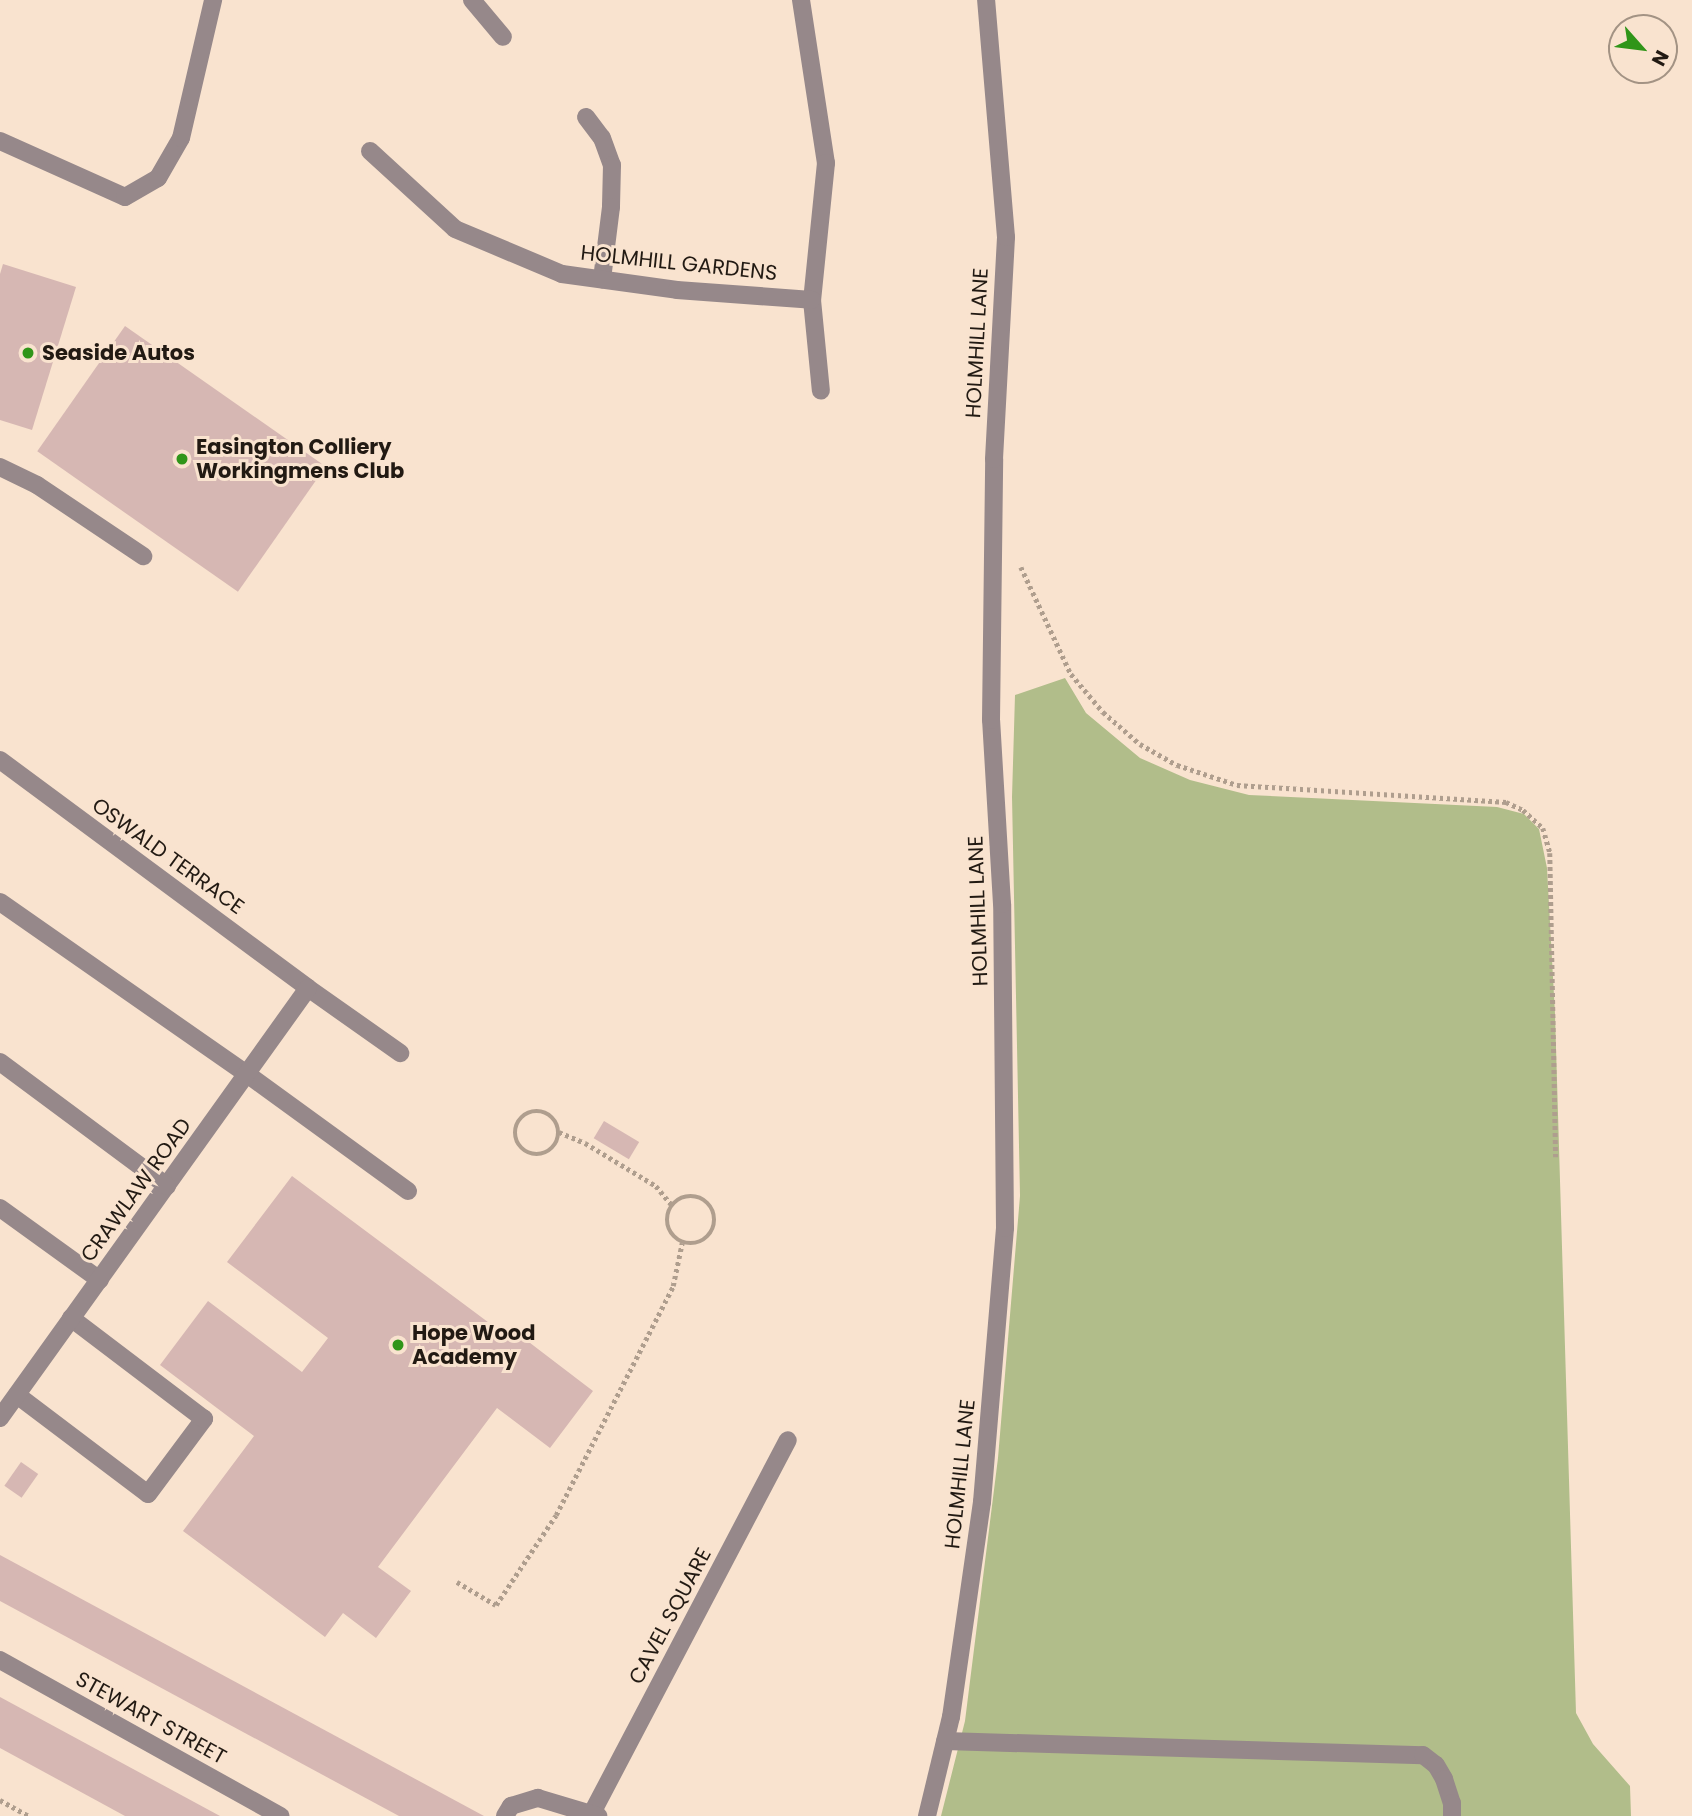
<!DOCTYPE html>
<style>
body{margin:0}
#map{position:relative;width:1692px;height:1816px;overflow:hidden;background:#f9e3cf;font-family:Poppins,sans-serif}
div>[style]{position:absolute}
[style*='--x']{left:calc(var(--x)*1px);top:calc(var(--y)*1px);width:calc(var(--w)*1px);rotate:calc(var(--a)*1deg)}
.green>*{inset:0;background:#b1bd8a}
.building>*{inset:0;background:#d6b7b3;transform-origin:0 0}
.path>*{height:4.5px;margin-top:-2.25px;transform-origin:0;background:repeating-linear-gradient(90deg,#af9e8e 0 3.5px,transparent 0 7px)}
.path>.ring{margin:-2.25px;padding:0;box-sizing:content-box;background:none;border:4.5px solid #af9e8e;border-radius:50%}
.service>*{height:18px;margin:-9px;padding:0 9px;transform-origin:9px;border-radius:9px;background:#96888a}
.minor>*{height:18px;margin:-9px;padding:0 9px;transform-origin:9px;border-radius:9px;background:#96888a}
.dots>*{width:19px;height:19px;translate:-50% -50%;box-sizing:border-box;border:4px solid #f9e3cf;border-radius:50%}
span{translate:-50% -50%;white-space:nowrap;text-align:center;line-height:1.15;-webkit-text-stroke:6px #f9e3cf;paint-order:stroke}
.street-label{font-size:21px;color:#221a13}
.poi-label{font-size:21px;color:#221a13;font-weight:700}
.left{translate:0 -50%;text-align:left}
.north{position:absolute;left:1608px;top:14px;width:70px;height:70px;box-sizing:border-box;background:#f9e3cf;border:2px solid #a39384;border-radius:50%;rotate:118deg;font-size:19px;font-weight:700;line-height:28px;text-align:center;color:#221a13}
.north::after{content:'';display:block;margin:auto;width:24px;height:32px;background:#309519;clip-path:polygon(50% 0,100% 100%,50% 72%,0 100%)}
</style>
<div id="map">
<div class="green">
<div style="clip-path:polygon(1065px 678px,1086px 713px,1140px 758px,1190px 780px,1249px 795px,1497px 807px,1524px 814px,1539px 829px,1547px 868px,1555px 1014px,1576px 1713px,1593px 1744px,1630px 1786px,1631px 1816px,941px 1816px,965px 1721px,998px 1458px,1020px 1196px,1012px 797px,1015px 695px)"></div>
</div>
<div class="building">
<div style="clip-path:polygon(3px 264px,76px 287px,32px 430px,0 420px,0 274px)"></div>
<div style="left:125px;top:326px;width:245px;height:153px;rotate:35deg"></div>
<div style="left:604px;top:1121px;width:41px;height:20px;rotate:31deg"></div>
<div style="clip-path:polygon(292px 1176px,512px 1340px,517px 1333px,593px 1391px,550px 1448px,497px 1408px,378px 1567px,411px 1591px,376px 1638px,343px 1613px,325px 1637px,183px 1531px,254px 1436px,160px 1365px,208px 1301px,302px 1372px,328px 1338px,227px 1262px)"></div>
<div style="left:21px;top:1462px;width:21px;height:29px;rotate:35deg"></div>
<div style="clip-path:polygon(0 1555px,484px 1816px,399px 1816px,0 1601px)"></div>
<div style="clip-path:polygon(0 1697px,220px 1816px,125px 1816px,0 1748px)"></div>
</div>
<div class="path">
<div style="--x:1021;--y:567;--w:118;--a:65"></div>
<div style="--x:1071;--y:674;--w:50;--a:49.9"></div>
<div style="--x:1103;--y:712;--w:49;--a:40.9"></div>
<div style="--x:1140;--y:744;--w:43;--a:29.6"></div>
<div style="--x:1177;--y:765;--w:63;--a:18.4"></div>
<div style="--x:1237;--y:785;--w:270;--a:3.6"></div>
<div style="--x:1506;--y:802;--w:19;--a:25"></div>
<div style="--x:1523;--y:810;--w:27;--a:42"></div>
<div style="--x:1543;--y:828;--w:26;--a:74"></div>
<div style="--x:1550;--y:853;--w:304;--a:88.9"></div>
<div class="ring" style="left:515px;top:1111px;width:39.5px;height:39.5px"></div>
<div style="--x:559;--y:1132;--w:28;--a:23"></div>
<div style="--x:585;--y:1143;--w:83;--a:31.2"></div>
<div style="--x:656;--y:1186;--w:25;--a:50"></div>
<div class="ring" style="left:667px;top:1196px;width:43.5px;height:43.5px"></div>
<div style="--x:457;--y:1582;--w:45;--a:30.5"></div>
<div style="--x:496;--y:1605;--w:108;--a:-56.3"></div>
<div style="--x:556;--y:1515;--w:257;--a:-62.9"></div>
<div style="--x:673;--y:1286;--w:44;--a:-78.2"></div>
<div style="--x:0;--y:1800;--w:33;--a:29"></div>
</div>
<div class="service">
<div style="--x:472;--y:0;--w:48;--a:50"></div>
<div style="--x:586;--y:117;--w:26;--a:53"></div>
<div style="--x:602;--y:138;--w:29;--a:70"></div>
<div style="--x:612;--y:165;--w:42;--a:91.4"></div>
<div style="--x:611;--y:207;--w:73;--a:97.1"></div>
<div style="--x:0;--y:467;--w:41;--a:25.9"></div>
<div style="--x:37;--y:485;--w:128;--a:33.8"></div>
<div style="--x:0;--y:902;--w:301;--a:34.9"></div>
<div style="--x:247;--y:1074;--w:199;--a:36"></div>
<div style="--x:308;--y:988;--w:113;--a:35.2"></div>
<div style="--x:0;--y:1208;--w:123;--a:35.8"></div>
<div style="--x:17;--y:1395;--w:164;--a:37.1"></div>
<div style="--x:148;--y:1494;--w:94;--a:-53.3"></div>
<div style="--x:204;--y:1419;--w:167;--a:-142.8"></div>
<div style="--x:945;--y:1741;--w:478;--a:1.7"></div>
<div style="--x:1423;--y:1755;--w:16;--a:38"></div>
<div style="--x:1436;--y:1765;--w:16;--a:60"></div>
<div style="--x:1444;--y:1779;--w:25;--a:72"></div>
<div style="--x:1452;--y:1803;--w:13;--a:90"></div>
</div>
<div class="minor">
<div style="--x:801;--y:0;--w:165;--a:81.3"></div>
<div style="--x:826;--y:163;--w:138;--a:95.8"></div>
<div style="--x:812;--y:300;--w:91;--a:84.4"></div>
<div style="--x:0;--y:141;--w:137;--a:24.1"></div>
<div style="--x:125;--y:197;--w:38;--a:-30"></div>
<div style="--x:158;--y:178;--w:46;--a:-60.1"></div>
<div style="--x:181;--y:138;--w:142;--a:-76.9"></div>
<div style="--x:370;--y:151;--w:115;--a:42.5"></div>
<div style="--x:455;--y:229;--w:116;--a:22.8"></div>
<div style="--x:562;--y:274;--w:116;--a:7.9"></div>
<div style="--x:677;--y:290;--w:135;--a:4.2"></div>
<div style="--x:0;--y:760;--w:383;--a:36.5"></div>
<div style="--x:308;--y:988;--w:529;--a:125.61"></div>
<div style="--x:0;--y:1062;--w:208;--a:36.6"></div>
<div style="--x:0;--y:1660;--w:321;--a:29.1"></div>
<div style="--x:592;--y:1813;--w:421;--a:-62.3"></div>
<div style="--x:505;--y:1816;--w:12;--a:-59"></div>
<div style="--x:511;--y:1806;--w:28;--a:-17"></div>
<div style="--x:538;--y:1798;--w:63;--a:16.7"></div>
<div style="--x:927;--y:1816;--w:102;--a:-76.4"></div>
<div style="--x:951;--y:1717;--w:217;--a:-81.8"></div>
<div style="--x:982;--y:1502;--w:275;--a:-85.2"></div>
<div style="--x:1005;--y:1228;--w:324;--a:-90.5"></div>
<div style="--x:1002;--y:904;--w:184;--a:-93.4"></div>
<div style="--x:991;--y:720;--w:261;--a:-89.3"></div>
<div style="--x:994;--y:459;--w:222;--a:-86.9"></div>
<div style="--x:1006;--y:237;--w:238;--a:-94.8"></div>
</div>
<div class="dots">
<div style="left:28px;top:353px;background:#309519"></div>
<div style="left:182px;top:459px;background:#309519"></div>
<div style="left:398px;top:1345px;background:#309519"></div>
</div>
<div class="street-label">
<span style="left:679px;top:263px;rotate:6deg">HOLMHILL GARDENS</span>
<span style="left:977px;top:343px;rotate:-87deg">HOLMHILL LANE</span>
<span style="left:168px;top:856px;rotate:36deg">OSWALD TERRACE</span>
<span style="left:978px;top:911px;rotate:-92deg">HOLMHILL LANE</span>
<span style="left:136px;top:1190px;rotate:-54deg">CRAWLAW ROAD</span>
<span style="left:960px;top:1474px;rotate:-84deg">HOLMHILL LANE</span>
<span style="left:670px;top:1616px;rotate:-62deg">CAVEL SQUARE</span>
<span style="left:151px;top:1718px;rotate:29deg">STEWART STREET</span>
</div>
<div class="poi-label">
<span class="left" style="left:42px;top:353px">Seaside Autos</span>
<span class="left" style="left:196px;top:459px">Easington Colliery<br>Workingmens Club</span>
<span class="left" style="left:412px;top:1345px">Hope Wood<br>Academy</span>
</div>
<div class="north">N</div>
</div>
